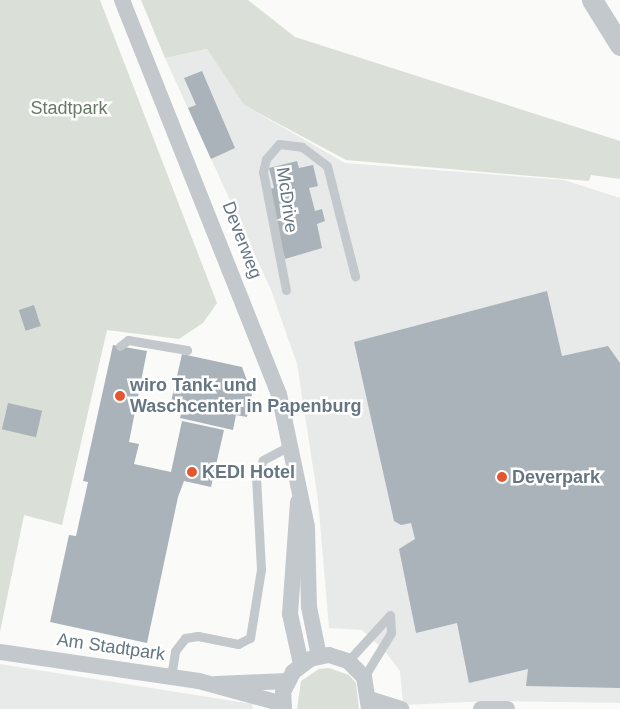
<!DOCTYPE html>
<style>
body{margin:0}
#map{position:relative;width:620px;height:709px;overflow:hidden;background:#fafaf8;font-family:Arial,sans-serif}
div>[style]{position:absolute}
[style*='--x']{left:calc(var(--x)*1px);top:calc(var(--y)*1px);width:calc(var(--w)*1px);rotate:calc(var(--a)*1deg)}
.built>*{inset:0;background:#e8e9e9}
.green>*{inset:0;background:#dadfd7}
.building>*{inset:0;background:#aab3b9;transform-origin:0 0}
.service>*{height:9px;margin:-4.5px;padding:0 4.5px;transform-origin:4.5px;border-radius:4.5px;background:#c3c8cc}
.minor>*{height:16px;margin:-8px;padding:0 8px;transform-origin:8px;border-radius:8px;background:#c3c8cc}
.tertiary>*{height:21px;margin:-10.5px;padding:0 10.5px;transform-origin:10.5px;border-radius:10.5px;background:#c3c8cc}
.dots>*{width:14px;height:14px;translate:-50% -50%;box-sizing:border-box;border:2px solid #fff;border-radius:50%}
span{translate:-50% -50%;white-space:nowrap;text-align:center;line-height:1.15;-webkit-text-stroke:5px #fff;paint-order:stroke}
.park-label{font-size:18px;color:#687a64}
.street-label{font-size:18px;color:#657683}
.poi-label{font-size:18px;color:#657683;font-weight:700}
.left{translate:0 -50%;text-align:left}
</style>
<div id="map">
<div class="built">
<div style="clip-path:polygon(207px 49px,244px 105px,345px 163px,564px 180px,620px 198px,620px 703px,490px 701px,403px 705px,400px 671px,384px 650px,362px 630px,329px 628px,318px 500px,297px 364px,271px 290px,165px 58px)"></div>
<div style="clip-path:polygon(0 664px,252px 704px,253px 709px,0 709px)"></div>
</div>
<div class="green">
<div style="clip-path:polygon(0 0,100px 0,217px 303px,203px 323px,179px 339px,107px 330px,62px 525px,24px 515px,0 632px)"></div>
<div style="clip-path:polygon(141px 0,248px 0,295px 37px,620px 141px,620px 179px,591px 175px,589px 181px,346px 160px,244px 105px,207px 49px,165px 58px)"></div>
<div style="clip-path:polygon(329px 668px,349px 675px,356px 683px,359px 709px,297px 709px,301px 681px,319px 669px)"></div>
</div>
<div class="building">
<div style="clip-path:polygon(202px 71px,235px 148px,211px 159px,188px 108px,196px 105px,184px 78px)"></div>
<div style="clip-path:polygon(297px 161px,299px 168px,313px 165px,318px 186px,309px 188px,315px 211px,322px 209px,325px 221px,317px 224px,322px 248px,285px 259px,268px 189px,274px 188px,269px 168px)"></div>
<div style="clip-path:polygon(547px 291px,562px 356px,608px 346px,620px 363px,620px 688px,526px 686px,528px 669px,469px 683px,457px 623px,416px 633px,399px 549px,415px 539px,411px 523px,401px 525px,394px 521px,354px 342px)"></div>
<div style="left:34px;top:305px;width:22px;height:16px;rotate:72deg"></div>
<div style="clip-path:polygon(113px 345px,147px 351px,129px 442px,139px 444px,134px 464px,171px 472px,182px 421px,224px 430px,211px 487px,184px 481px,178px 497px,147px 643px,50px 622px,69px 535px,76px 536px,88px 482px,83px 481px)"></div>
<div style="clip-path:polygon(182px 354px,242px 367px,252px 394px,247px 417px,236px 415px,233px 430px,180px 418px,183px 404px,171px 402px)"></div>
<div style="left:8px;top:403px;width:35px;height:27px;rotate:13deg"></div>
</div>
<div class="service">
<div style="--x:286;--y:290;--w:120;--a:-101"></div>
<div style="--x:263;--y:172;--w:13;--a:-77"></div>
<div style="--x:266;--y:159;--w:20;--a:-49"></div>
<div style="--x:279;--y:144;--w:23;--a:7"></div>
<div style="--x:302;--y:147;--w:31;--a:37"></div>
<div style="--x:327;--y:166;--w:114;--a:75.7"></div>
<div style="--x:120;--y:346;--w:10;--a:-37"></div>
<div style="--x:128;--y:340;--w:60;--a:9.6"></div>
<div style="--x:348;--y:661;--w:62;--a:-47.6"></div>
<div style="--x:171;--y:677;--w:26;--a:-81"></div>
<div style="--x:175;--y:651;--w:16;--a:-52"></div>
<div style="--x:185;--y:638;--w:13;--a:-9"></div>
<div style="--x:198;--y:636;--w:41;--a:11.3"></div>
<div style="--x:238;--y:644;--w:13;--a:-27"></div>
<div style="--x:250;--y:638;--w:70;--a:-80.9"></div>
<div style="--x:261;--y:569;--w:91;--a:-93.1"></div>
<div style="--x:256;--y:478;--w:19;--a:-69"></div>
<div style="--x:263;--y:460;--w:32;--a:-28"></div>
<div style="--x:364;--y:677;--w:52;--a:-58.5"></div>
<div style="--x:391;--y:633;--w:18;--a:-93"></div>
</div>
<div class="minor">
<div style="--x:122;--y:0;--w:424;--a:68.3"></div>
<div style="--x:279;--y:394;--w:136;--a:78.1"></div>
<div style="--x:307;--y:527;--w:80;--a:88.6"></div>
<div style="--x:309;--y:607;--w:50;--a:78.5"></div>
<div style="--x:298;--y:502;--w:112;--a:94.1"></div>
<div style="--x:290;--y:614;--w:51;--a:77.6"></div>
<div style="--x:0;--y:652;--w:201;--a:8.3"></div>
<div style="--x:199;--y:681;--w:87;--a:15.3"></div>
<div style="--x:216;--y:684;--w:71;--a:-2.4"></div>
<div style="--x:370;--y:699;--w:33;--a:18"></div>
<div style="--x:284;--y:709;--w:17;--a:-93"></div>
<div style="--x:283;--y:692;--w:22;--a:-63"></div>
<div style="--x:293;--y:672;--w:21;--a:-37"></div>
<div style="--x:310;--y:659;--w:19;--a:-12"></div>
<div style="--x:329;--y:655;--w:20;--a:18"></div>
<div style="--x:348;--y:661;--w:23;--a:45"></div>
<div style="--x:364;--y:677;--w:32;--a:81"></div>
<div style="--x:481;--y:709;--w:26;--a:0"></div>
</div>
<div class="tertiary">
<div style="--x:592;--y:0;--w:53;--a:58.1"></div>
</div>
<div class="dots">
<div style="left:120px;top:396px;background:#e4572e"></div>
<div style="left:192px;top:472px;background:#e4572e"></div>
<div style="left:502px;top:477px;background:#e4572e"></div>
</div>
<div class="park-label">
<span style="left:69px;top:108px">Stadtpark</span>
</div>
<div class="street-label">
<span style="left:287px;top:200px;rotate:82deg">McDrive</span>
<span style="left:242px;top:240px;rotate:69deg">Deverweg</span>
<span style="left:111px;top:647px;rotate:8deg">Am Stadtpark</span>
</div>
<div class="poi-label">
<span class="left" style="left:130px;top:396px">wiro Tank- und<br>Waschcenter in Papenburg</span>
<span class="left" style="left:202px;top:472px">KEDI Hotel</span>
<span class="left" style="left:512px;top:477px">Deverpark</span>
</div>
</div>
